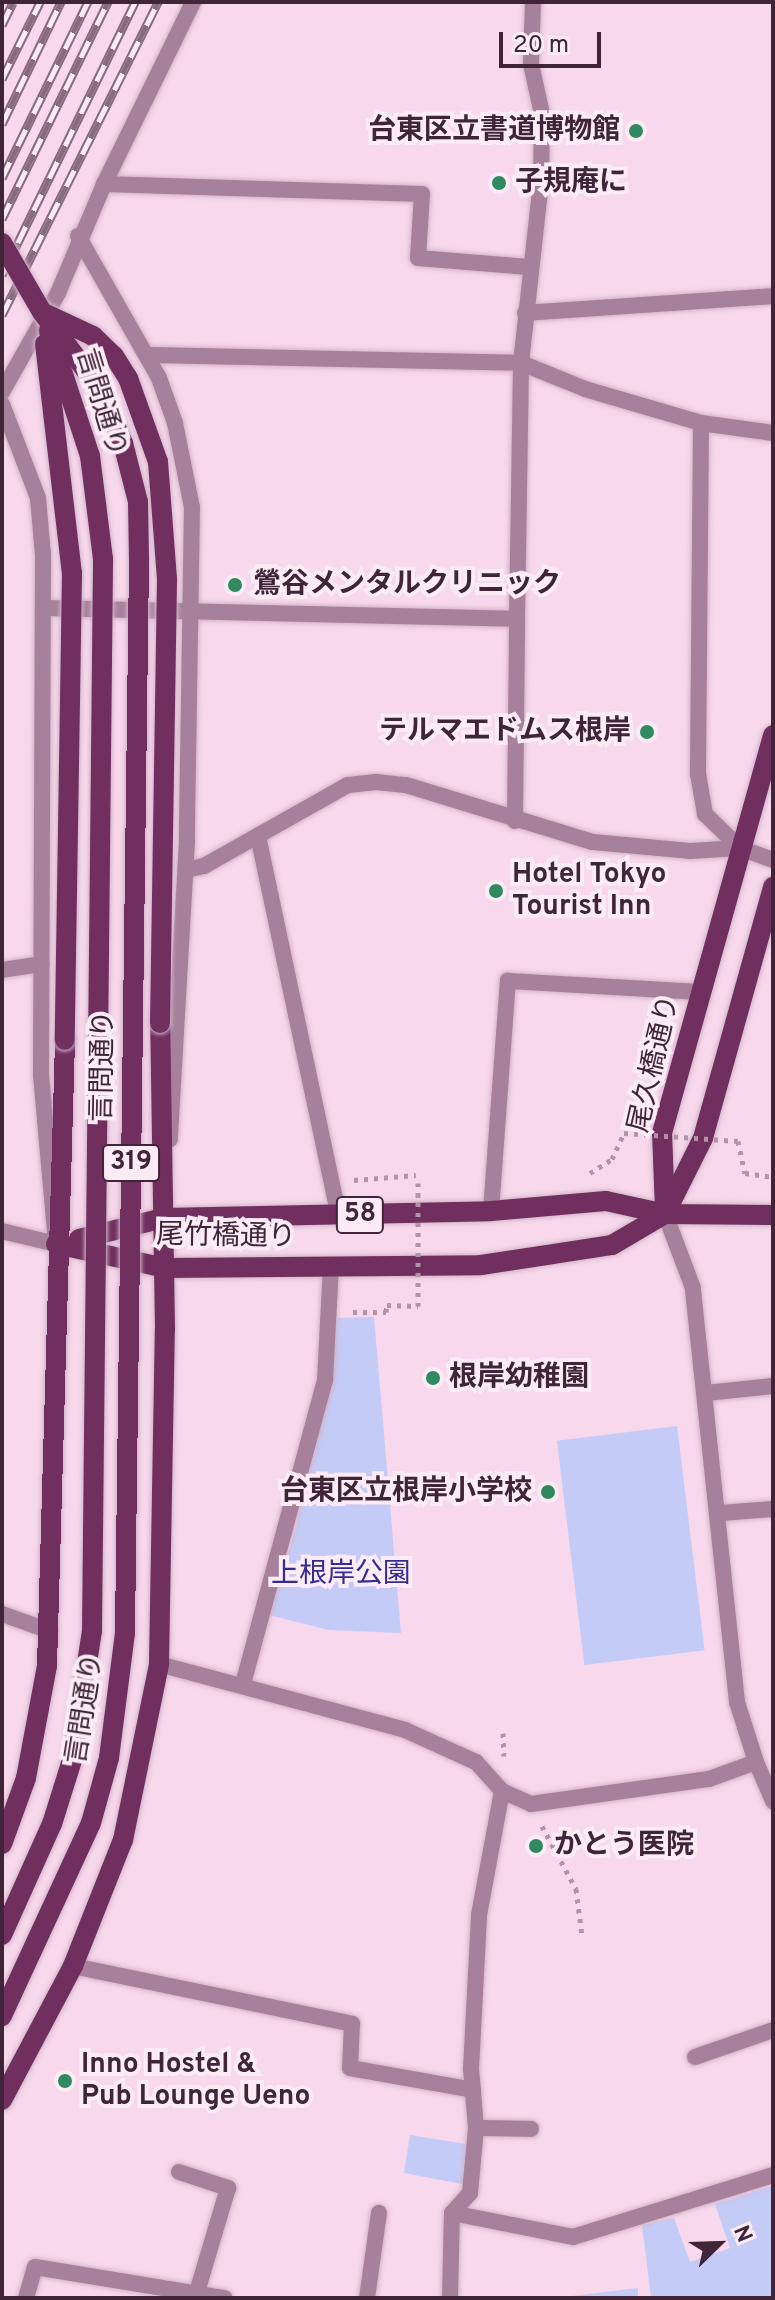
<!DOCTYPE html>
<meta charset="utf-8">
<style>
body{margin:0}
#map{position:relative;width:775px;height:2300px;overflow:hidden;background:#f7d8ec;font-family:Overpass,"Noto Sans JP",sans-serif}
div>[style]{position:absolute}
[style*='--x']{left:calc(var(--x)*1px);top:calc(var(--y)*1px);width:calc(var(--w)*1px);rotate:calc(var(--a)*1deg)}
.green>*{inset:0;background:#c5cbf7;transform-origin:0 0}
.path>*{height:5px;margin-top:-2.5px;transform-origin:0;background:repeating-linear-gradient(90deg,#b294a8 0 4px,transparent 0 10px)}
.roads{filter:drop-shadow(0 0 2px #d2b4c8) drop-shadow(0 0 2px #d2b4c8)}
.lane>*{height:16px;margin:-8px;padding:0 8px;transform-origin:8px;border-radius:8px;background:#a7819b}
.street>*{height:16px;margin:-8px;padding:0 8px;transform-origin:8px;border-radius:8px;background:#a7819b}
.primary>*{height:20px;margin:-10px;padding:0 10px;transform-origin:10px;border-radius:10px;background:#702f5f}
.rail>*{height:9px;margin-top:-4.5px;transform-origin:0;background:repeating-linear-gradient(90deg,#faebf4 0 18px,#886b7f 0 36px);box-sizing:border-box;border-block:2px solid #886b7f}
.path-bridge>*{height:5px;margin-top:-2.5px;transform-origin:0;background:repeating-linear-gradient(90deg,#b294a8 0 4px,transparent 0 10px)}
.bridges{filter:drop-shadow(0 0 2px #d2b4c8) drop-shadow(0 0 2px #d2b4c8)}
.primary-bridge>*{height:20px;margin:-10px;padding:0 10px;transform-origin:10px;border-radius:10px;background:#702f5f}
.dots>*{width:22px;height:22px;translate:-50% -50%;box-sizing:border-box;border:4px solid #faebf4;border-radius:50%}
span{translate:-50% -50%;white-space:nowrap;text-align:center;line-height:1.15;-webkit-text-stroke:8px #faebf4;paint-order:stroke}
.shield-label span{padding:2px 6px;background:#faebf4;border:2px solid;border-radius:6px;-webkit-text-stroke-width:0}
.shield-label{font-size:26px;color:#402438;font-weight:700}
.poi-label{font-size:28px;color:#402438;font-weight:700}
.right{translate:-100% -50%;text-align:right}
.left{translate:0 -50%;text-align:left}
.street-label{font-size:28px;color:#402438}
.park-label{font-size:28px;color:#342c92}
.frame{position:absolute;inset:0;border:4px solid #402438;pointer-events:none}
.north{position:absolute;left:679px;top:2204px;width:80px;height:80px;-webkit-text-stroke:6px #faebf4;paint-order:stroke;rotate:67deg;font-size:22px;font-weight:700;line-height:32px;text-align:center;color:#402438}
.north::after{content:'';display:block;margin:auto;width:28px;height:36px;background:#402438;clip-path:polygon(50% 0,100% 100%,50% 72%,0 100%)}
.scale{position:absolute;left:499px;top:32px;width:102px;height:36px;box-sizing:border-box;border:4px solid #402438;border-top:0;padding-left:10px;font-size:24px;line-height:28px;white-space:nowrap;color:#402438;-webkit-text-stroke:6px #faebf4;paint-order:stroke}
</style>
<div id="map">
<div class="green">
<div style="clip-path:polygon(374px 1317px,401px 1633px,329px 1630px,269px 1615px,297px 1524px,331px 1318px)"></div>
<div style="left:677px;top:1426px;width:226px;height:121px;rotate:83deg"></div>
<div style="clip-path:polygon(410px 2135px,466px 2144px,467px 2185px,404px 2173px)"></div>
<div style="clip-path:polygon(773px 2186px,773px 2298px,651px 2298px,642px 2225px,674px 2218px,690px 2262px,730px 2248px,715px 2204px)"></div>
<div style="clip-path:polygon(638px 2288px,638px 2298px,572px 2298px,572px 2296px)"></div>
</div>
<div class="path">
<div style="--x:738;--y:1141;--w:33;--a:78"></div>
<div style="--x:745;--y:1173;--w:28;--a:8"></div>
<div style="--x:590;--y:1173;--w:26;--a:-32"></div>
<div style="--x:612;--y:1159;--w:29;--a:-65"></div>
<div style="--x:354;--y:1180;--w:62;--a:-4.6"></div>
<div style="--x:353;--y:1312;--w:33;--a:0"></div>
<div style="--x:386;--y:1312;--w:7;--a:-82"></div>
<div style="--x:387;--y:1305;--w:31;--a:2"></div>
<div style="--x:503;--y:1733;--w:23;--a:88"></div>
<div style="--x:542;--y:1826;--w:72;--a:61.6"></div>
<div style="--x:576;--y:1889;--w:47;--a:82.7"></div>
</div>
<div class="roads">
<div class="lane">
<div style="--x:525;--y:313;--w:249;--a:-3.9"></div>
<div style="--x:148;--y:355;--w:373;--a:1.2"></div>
<div style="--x:521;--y:363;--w:69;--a:22.1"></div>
<div style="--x:585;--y:389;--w:121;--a:16.3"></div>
<div style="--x:701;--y:423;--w:73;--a:7.9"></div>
<div style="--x:2;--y:392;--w:114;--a:-60.5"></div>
<div style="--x:58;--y:293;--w:118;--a:-67.1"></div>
<div style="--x:104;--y:184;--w:318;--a:1.8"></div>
<div style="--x:422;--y:194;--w:64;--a:93.6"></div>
<div style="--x:418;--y:258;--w:111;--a:4.6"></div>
<div style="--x:701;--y:423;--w:351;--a:90.5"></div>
<div style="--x:698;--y:774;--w:41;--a:80.1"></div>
<div style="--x:705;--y:814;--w:49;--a:44.2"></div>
<div style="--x:515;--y:821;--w:202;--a:-89.4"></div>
<div style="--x:258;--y:836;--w:389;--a:78"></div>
<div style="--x:186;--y:870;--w:18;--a:-13"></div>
<div style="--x:204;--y:866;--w:165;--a:-29.4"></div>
<div style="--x:348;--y:785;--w:28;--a:-6"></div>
<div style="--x:376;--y:782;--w:30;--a:6"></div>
<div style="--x:406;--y:785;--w:195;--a:17"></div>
<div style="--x:593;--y:842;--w:97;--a:5.3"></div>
<div style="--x:690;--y:851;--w:50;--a:-3.4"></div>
<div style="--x:2;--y:970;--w:40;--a:-8.5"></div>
<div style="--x:491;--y:1211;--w:231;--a:-85.8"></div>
<div style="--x:508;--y:981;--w:193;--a:3.3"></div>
<div style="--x:706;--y:1393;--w:67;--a:-6"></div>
<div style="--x:720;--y:1513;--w:53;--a:-4.3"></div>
<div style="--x:243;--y:1684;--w:315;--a:-74.9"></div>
<div style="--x:325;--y:1380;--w:113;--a:-87"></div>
<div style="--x:756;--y:1762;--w:43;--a:66.4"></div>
<div style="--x:73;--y:1966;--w:285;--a:11.7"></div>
<div style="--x:352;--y:2024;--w:44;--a:92.6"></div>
<div style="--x:350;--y:2068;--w:125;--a:10.1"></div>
<div style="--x:695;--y:2057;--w:83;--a:-19.1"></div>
<div style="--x:179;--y:2172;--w:52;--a:18.1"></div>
<div style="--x:228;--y:2188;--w:109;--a:106.6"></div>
<div style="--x:452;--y:2213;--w:123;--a:11.2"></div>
<div style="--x:573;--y:2237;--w:209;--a:-17.2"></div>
<div style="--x:26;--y:2298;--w:32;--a:-74"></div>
<div style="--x:35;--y:2267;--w:192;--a:9.3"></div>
<div style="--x:367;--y:2298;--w:86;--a:-82"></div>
<div style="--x:450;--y:2298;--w:85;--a:-88.7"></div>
<div style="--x:452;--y:2213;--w:27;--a:-48"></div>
<div style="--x:470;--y:2193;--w:65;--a:-84.7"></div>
<div style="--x:476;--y:2128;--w:59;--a:-94.8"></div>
<div style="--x:471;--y:2069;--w:154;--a:-87"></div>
<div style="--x:479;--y:1915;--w:126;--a:-79.5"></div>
</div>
<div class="street">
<div style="--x:104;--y:184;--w:203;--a:-63.9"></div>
<div style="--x:78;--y:236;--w:163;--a:60.3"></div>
<div style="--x:159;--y:378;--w:48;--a:70.4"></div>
<div style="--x:175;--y:423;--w:86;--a:78.6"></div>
<div style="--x:192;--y:507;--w:334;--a:90.9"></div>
<div style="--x:187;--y:841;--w:299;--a:93.3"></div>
<div style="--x:2;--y:404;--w:101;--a:69"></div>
<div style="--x:38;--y:498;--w:57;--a:85"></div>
<div style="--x:43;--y:555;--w:520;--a:90.22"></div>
<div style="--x:41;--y:1075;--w:170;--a:84.9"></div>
<div style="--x:56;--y:1244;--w:56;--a:-166.5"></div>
<div style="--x:43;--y:608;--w:474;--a:1.3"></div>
<div style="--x:517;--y:619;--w:256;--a:-89.1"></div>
<div style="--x:521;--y:363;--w:181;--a:-83.7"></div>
<div style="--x:541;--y:183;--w:69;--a:-89.2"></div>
<div style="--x:542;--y:114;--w:51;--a:-102.4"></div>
<div style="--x:531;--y:64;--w:62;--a:-88.2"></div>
<div style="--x:740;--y:848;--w:35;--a:20"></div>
<div style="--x:2;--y:1614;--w:51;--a:19.5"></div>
<div style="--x:159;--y:1664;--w:255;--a:15"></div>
<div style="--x:405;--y:1730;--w:78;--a:24.3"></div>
<div style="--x:476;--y:1762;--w:39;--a:48"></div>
<div style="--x:502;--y:1791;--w:32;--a:24"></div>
<div style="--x:531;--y:1804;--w:180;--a:-8"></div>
<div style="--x:709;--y:1779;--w:50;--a:-19.9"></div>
<div style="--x:756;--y:1762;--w:63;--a:-107.6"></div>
<div style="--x:737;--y:1702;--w:416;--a:-96.1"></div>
<div style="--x:693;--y:1288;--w:79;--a:-110.7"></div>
<div style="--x:476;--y:2128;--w:55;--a:1"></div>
</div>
<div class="primary">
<div style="--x:665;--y:1210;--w:77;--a:-92.2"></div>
<div style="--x:662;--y:1133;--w:413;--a:-74.4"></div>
<div style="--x:79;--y:1239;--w:87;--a:-14"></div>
<div style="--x:163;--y:1218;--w:328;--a:-1.2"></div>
<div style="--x:491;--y:1211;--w:115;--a:-5"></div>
<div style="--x:606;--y:1201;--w:60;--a:12.4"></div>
<div style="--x:665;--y:1214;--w:108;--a:0.5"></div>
<div style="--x:56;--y:1244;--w:112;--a:12.4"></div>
<div style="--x:165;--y:1268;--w:316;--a:-0.5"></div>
<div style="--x:481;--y:1265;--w:133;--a:-8.7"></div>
<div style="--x:612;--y:1245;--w:61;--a:-30.3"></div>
<div style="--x:665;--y:1214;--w:85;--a:-63.4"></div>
<div style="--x:703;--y:1138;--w:261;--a:-74.4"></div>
<div style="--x:2;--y:1844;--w:70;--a:-70"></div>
<div style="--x:26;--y:1778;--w:114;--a:-79.4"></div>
<div style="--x:47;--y:1666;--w:626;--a:-88.35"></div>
<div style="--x:2;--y:2100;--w:152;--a:-62.1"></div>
<div style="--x:73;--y:1966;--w:136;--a:-68.4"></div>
<div style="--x:123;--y:1840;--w:180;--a:-78.4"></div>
<div style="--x:159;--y:1664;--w:335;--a:-89"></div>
<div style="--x:165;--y:1329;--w:306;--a:-90.9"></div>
</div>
</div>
<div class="rail">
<div style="--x:2;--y:25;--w:25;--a:-64"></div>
<div style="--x:2;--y:79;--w:86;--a:-63.7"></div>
<div style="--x:2;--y:124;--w:136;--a:-64.2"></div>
<div style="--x:2;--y:178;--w:196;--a:-64"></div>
<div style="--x:2;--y:219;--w:242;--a:-64"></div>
<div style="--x:2;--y:275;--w:304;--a:-64"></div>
<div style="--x:2;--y:315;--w:350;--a:-63.5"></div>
</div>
<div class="path-bridge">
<div style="--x:624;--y:1133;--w:114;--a:4"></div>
<div style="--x:418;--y:1183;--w:123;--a:90"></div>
</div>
<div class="bridges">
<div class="primary-bridge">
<div style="--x:2;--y:243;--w:80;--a:59.9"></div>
<div style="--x:42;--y:312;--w:91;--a:53"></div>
<div style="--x:97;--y:385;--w:64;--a:65.9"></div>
<div style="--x:123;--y:443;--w:61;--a:75.7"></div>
<div style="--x:138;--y:502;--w:59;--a:89"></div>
<div style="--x:139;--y:561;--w:1072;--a:90.75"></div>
<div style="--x:125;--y:1633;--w:126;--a:97.3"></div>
<div style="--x:109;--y:1758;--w:67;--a:105.5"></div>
<div style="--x:91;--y:1823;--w:213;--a:114.8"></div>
<div style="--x:46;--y:314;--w:52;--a:25.1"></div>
<div style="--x:93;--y:336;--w:29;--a:44"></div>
<div style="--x:114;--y:356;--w:26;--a:58"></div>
<div style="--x:128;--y:378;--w:89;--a:70.3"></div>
<div style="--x:158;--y:462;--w:117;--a:85.6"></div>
<div style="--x:167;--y:579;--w:444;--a:90.9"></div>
<div style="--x:45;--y:344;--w:231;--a:83.3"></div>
<div style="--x:72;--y:573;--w:467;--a:90.9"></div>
<div style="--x:2;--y:1935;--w:122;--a:-65.8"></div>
<div style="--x:52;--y:1824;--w:67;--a:-72.6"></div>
<div style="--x:72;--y:1760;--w:131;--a:-81.2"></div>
<div style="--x:92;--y:1631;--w:1072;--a:-89.41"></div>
<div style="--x:103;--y:559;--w:104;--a:-97.2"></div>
<div style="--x:90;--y:456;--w:132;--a:-108.2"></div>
</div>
</div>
<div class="dots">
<div style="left:636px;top:131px;background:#318a5f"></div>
<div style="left:499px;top:183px;background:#318a5f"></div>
<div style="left:235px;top:585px;background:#318a5f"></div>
<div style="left:647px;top:732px;background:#318a5f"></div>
<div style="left:496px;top:891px;background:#318a5f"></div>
<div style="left:433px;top:1378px;background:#318a5f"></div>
<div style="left:548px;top:1492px;background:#318a5f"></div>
<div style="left:536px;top:1846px;background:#318a5f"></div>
<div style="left:65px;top:2081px;background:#318a5f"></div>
</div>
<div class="shield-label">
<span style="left:131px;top:1163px">319</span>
<span style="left:360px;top:1215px">58</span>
</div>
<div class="poi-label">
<span class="right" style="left:620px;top:131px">台東区立書道博物館</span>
<span class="left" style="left:515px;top:183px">子規庵に</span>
<span class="left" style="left:253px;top:585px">鶯谷メンタルクリニック</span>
<span class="right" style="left:631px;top:732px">テルマエドムス根岸</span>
<span class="left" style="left:512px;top:891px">Hotel Tokyo<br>Tourist Inn</span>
<span class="left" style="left:449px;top:1378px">根岸幼稚園</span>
<span class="right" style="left:532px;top:1492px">台東区立根岸小学校</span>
<span class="left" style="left:554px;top:1846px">かとう医院</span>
<span class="left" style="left:81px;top:2081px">Inno Hostel &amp;<br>Pub Lounge Ueno</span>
</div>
<div class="street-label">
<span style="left:100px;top:403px;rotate:73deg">言問通り</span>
<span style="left:655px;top:1064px;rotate:-77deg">尾久橋通り</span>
<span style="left:104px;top:1066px;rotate:-89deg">言問通り</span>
<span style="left:226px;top:1237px;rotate:1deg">尾竹橋通り</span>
<span style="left:86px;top:1709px;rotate:-81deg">言問通り</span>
</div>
<div class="park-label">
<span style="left:341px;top:1575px">上根岸公園</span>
</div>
<div class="frame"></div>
<div class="north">N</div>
<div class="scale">20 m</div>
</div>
